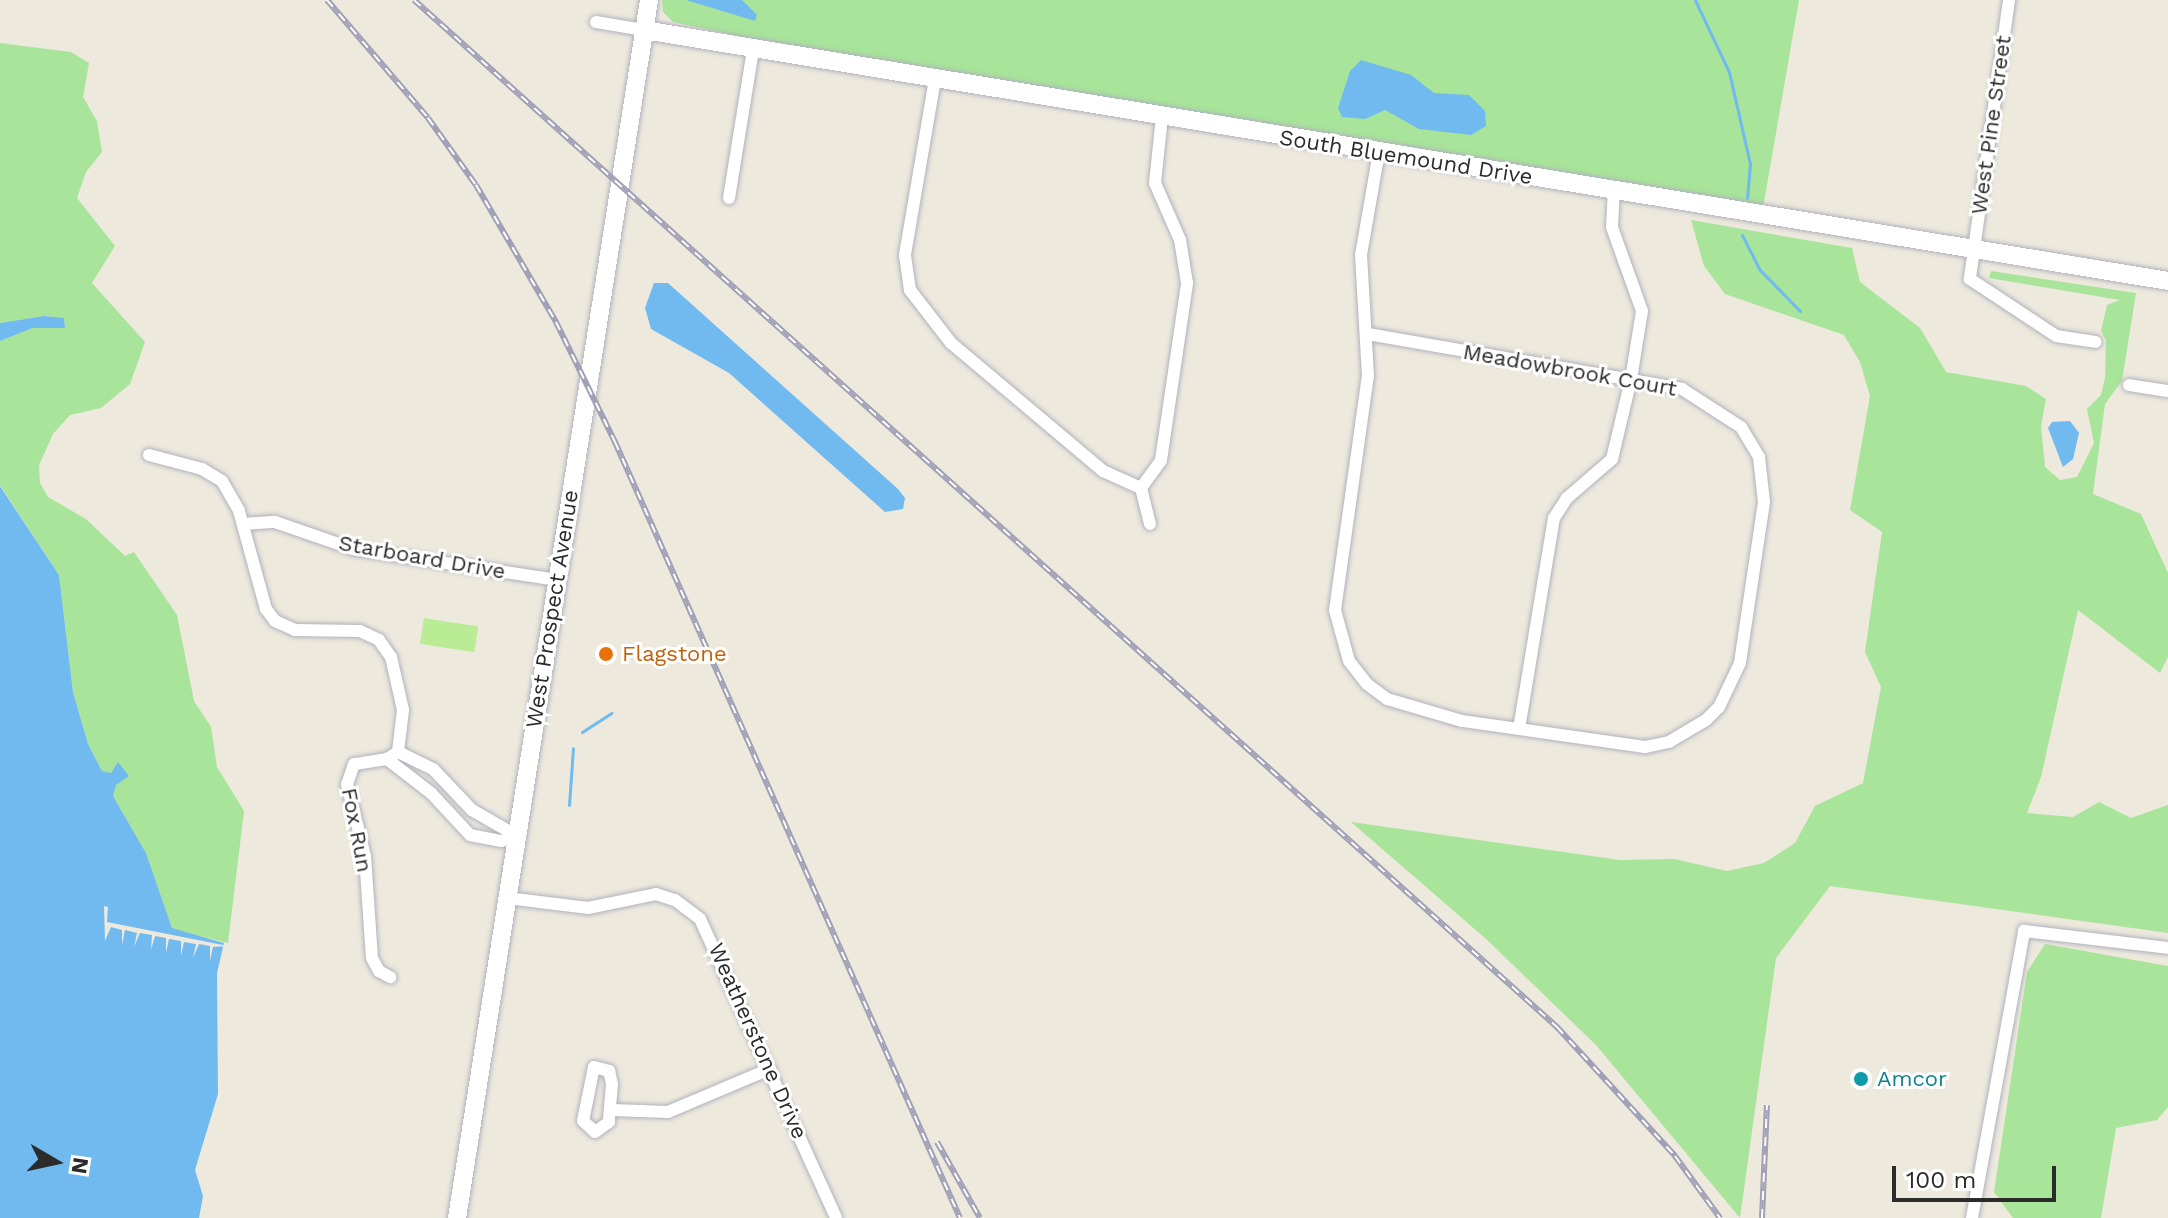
<!DOCTYPE html>
<style>
body{margin:0}
#map{position:relative;width:2168px;height:1218px;overflow:hidden;background:#ede9dd;font-family:"Work Sans",sans-serif}
div>[style]{position:absolute}
[style*='--x']{left:calc(var(--x)*1px);top:calc(var(--y)*1px);width:calc(var(--w)*1px);rotate:calc(var(--a)*1deg)}
.green>*{inset:0;background:#a8e49a}
.pitch>*{inset:0;background:#baeb95;transform-origin:0 0}
.water>*{inset:0;background:#70baef}
.pier>*{inset:0;background:#ede9dd}
.stream>*{height:3px;margin:-1.5px;padding:0 1.5px;transform-origin:1.5px;border-radius:1.5px;background:#70baef}
.roads{filter:drop-shadow(0 0 2px #b1b1bf) drop-shadow(0 0 2px #b1b1bf)}
.street>*{height:12px;margin:-6px;padding:0 6px;transform-origin:6px;border-radius:6px;background:#fff}
.secondary>*{height:18px;margin:-9px;padding:0 9px;transform-origin:9px;border-radius:9px;background:#fff}
.rail>*{height:6px;margin-top:-3px;transform-origin:0;background:repeating-linear-gradient(90deg,#fff 0 9px,#a0a0b6 0 18px);box-sizing:border-box;border-block:2px solid #a0a0b6}
.dots>*{width:22px;height:22px;translate:-50% -50%;box-sizing:border-box;border:4px solid #fff;border-radius:50%}
span{translate:-50% -50%;white-space:nowrap;text-align:center;line-height:1.15;-webkit-text-stroke:6px #fff;paint-order:stroke}
.street-label{font-size:22px;color:#2b2b2b}
.food-label{font-size:22px;color:#c56008}
.left{translate:0 -50%;text-align:left}
.culture-label{font-size:22px;color:#0d838f}
.north{position:absolute;left:16px;top:1122px;width:80px;height:80px;-webkit-text-stroke:6px #fff;paint-order:stroke;rotate:99deg;font-size:22px;font-weight:700;line-height:32px;text-align:center;color:#2b2b2b}
.north::after{content:'';display:block;margin:auto;width:28px;height:36px;background:#2b2b2b;clip-path:polygon(50% 0,100% 100%,50% 72%,0 100%)}
.scale{position:absolute;left:1892px;top:1166px;width:164px;height:36px;box-sizing:border-box;border:4px solid #2b2b2b;border-top:0;padding-left:10px;font-size:24px;line-height:28px;white-space:nowrap;color:#2b2b2b;-webkit-text-stroke:6px #fff;paint-order:stroke}
</style>
<div id="map">
<div class="green">
<div style="clip-path:polygon(662px 0,1799px 0,1763px 208px,765px 42px,673px 22px,663px 12px)"></div>
<div style="clip-path:polygon(0 43px,71px 52px,89px 63px,83px 97px,97px 121px,102px 152px,86px 172px,77px 198px,115px 246px,92px 283px,145px 342px,130px 384px,101px 408px,70px 415px,53px 434px,39px 465px,40px 483px,48px 497px,86px 519px,125px 556px,134px 552px,177px 615px,194px 701px,211px 727px,217px 767px,244px 811px,228px 943px,172px 929px,146px 853px,113px 796px,120px 764px,111px 773px,102px 771px,88px 744px,73px 692px,59px 575px,0 485px,0 341px,33px 328px,65px 327px,64px 318px,44px 316px,0 323px)"></div>
<div style="clip-path:polygon(1691px 220px,1852px 248px,1860px 282px,1920px 328px,1946px 372px,2026px 386px,2046px 399px,2041px 426px,2045px 467px,2060px 480px,2077px 477px,2094px 443px,2087px 409px,2101px 395px,2105px 378px,2106px 340px,2101px 331px,2107px 305px,2120px 300px,1989px 278px,1991px 271px,2136px 293px,2122px 381px,2105px 404px,2093px 494px,2141px 514px,2168px 573px,2168px 657px,2160px 673px,2078px 610px,2041px 777px,2027px 813px,2073px 817px,2099px 802px,2131px 818px,2168px 805px,2168px 933px,1830px 886px,1776px 958px,1740px 1218px,1596px 1045px,1485px 938px,1351px 822px,1620px 860px,1674px 859px,1727px 871px,1764px 863px,1795px 843px,1815px 806px,1863px 783px,1881px 687px,1865px 652px,1882px 532px,1850px 510px,1870px 396px,1860px 362px,1844px 335px,1725px 294px,1704px 266px)"></div>
<div style="clip-path:polygon(2045px 944px,2168px 966px,2168px 1107px,2157px 1120px,2116px 1128px,2101px 1218px,2013px 1218px,1994px 1192px,2027px 972px)"></div>
</div>
<div class="pitch">
<div style="left:424px;top:618px;width:55px;height:26px;rotate:9deg"></div>
</div>
<div class="water">
<div style="clip-path:polygon(686px 0,742px 0,757px 15px,755px 21px)"></div>
<div style="clip-path:polygon(1361px 60px,1411px 75px,1434px 93px,1469px 95px,1485px 111px,1486px 126px,1471px 135px,1419px 129px,1385px 110px,1365px 119px,1342px 117px,1338px 108px,1350px 71px)"></div>
<div style="clip-path:polygon(654px 283px,668px 283px,898px 489px,905px 498px,903px 509px,885px 512px,729px 373px,651px 329px,645px 308px)"></div>
<div style="clip-path:polygon(44px 316px,64px 318px,65px 328px,33px 328px,0 341px,0 323px)"></div>
<div style="clip-path:polygon(2070px 421px,2079px 433px,2073px 459px,2063px 467px,2048px 428px,2052px 422px)"></div>
<div style="clip-path:polygon(0 486px,59px 575px,73px 692px,88px 744px,102px 771px,111px 773px,118px 762px,129px 776px,116px 785px,113px 796px,146px 853px,172px 928px,224px 943px,217px 973px,218px 1094px,195px 1170px,203px 1196px,199px 1218px,0 1218px)"></div>
</div>
<div class="pier">
<div style="clip-path:polygon(104px 906px,108px 907px,107px 922px,228px 946px,213px 947px,210px 961px,210px 946px,199px 944px,193px 958px,196px 944px,184px 942px,181px 956px,181px 941px,169px 939px,166px 953px,166px 938px,155px 936px,151px 950px,152px 935px,140px 933px,134px 947px,137px 933px,125px 930px,122px 945px,122px 930px,111px 927px,105px 941px)"></div>
</div>
<div class="stream">
<div style="--x:1695;--y:0;--w:80;--a:64.7"></div>
<div style="--x:1729;--y:72;--w:94;--a:77.1"></div>
<div style="--x:1750;--y:164;--w:34;--a:95"></div>
<div style="--x:1742;--y:235;--w:38;--a:63"></div>
<div style="--x:1759;--y:269;--w:59;--a:45.7"></div>
<div style="--x:582;--y:732;--w:35;--a:-33"></div>
<div style="--x:569;--y:805;--w:57;--a:-86"></div>
</div>
<div class="roads">
<div class="street">
<div style="--x:2009;--y:0;--w:282;--a:98"></div>
<div style="--x:1970;--y:279;--w:103;--a:33.5"></div>
<div style="--x:2056;--y:336;--w:40;--a:8.5"></div>
<div style="--x:596;--y:22;--w:49;--a:9.5"></div>
<div style="--x:935;--y:79;--w:179;--a:99.7"></div>
<div style="--x:905;--y:255;--w:35;--a:82"></div>
<div style="--x:910;--y:290;--w:67;--a:52.3"></div>
<div style="--x:951;--y:343;--w:199;--a:40.1"></div>
<div style="--x:1103;--y:471;--w:42;--a:24.1"></div>
<div style="--x:1141;--y:488;--w:34;--a:-54"></div>
<div style="--x:1161;--y:460;--w:179;--a:-81.6"></div>
<div style="--x:1187;--y:283;--w:44;--a:-99.2"></div>
<div style="--x:1180;--y:240;--w:62;--a:-113.7"></div>
<div style="--x:1155;--y:183;--w:67;--a:-84"></div>
<div style="--x:729;--y:198;--w:151;--a:-80.8"></div>
<div style="--x:1368;--y:334;--w:319;--a:9.9"></div>
<div style="--x:1682;--y:389;--w:70;--a:32.8"></div>
<div style="--x:1741;--y:427;--w:35;--a:59"></div>
<div style="--x:1759;--y:457;--w:45;--a:83.7"></div>
<div style="--x:1764;--y:502;--w:163;--a:98.5"></div>
<div style="--x:1740;--y:663;--w:49;--a:115.5"></div>
<div style="--x:1719;--y:707;--w:18;--a:135"></div>
<div style="--x:1706;--y:720;--w:43;--a:149.3"></div>
<div style="--x:1669;--y:742;--w:25;--a:168"></div>
<div style="--x:1645;--y:747;--w:185;--a:-171.9"></div>
<div style="--x:1462;--y:721;--w:78;--a:-163.7"></div>
<div style="--x:1387;--y:699;--w:25;--a:-143"></div>
<div style="--x:1367;--y:684;--w:29;--a:-128"></div>
<div style="--x:1349;--y:661;--w:53;--a:-105.4"></div>
<div style="--x:1335;--y:610;--w:236;--a:-82"></div>
<div style="--x:1368;--y:376;--w:121;--a:-93.3"></div>
<div style="--x:1361;--y:255;--w:105;--a:-80.1"></div>
<div style="--x:2129;--y:385;--w:39;--a:9"></div>
<div style="--x:149;--y:455;--w:55;--a:14.8"></div>
<div style="--x:202;--y:469;--w:23;--a:31"></div>
<div style="--x:222;--y:481;--w:34;--a:60"></div>
<div style="--x:239;--y:511;--w:102;--a:74.6"></div>
<div style="--x:266;--y:609;--w:15;--a:53"></div>
<div style="--x:275;--y:621;--w:22;--a:24"></div>
<div style="--x:295;--y:630;--w:65;--a:0.9"></div>
<div style="--x:360;--y:631;--w:21;--a:25"></div>
<div style="--x:379;--y:640;--w:21;--a:55"></div>
<div style="--x:391;--y:657;--w:54;--a:77.2"></div>
<div style="--x:403;--y:710;--w:42;--a:96.8"></div>
<div style="--x:398;--y:752;--w:13;--a:148"></div>
<div style="--x:387;--y:759;--w:33;--a:171"></div>
<div style="--x:354;--y:764;--w:21;--a:109"></div>
<div style="--x:347;--y:784;--w:74;--a:76"></div>
<div style="--x:365;--y:856;--w:102;--a:86.1"></div>
<div style="--x:372;--y:958;--w:15;--a:62"></div>
<div style="--x:379;--y:971;--w:13;--a:29"></div>
<div style="--x:1141;--y:488;--w:37;--a:76"></div>
<div style="--x:243;--y:524;--w:32;--a:-4"></div>
<div style="--x:275;--y:522;--w:83;--a:19.1"></div>
<div style="--x:353;--y:549;--w:206;--a:8.6"></div>
<div style="--x:1519;--y:729;--w:214;--a:-80.6"></div>
<div style="--x:1554;--y:518;--w:24;--a:-57"></div>
<div style="--x:1567;--y:498;--w:60;--a:-40.9"></div>
<div style="--x:1612;--y:459;--w:82;--a:-76.6"></div>
<div style="--x:1631;--y:379;--w:69;--a:-80.8"></div>
<div style="--x:1642;--y:311;--w:89;--a:-109.7"></div>
<div style="--x:1612;--y:227;--w:36;--a:-87"></div>
<div style="--x:398;--y:752;--w:39;--a:26"></div>
<div style="--x:433;--y:769;--w:57;--a:46.4"></div>
<div style="--x:472;--y:810;--w:52;--a:30"></div>
<div style="--x:387;--y:759;--w:56;--a:37.7"></div>
<div style="--x:431;--y:793;--w:57;--a:47.1"></div>
<div style="--x:470;--y:835;--w:32;--a:11"></div>
<div style="--x:501;--y:841;--w:17;--a:-17"></div>
<div style="--x:507;--y:898;--w:82;--a:7"></div>
<div style="--x:588;--y:908;--w:69;--a:-11.6"></div>
<div style="--x:656;--y:894;--w:20;--a:18"></div>
<div style="--x:675;--y:900;--w:31;--a:37"></div>
<div style="--x:700;--y:919;--w:328;--a:65.5"></div>
<div style="--x:594;--y:1067;--w:16;--a:15"></div>
<div style="--x:609;--y:1071;--w:13;--a:77"></div>
<div style="--x:612;--y:1084;--w:38;--a:95"></div>
<div style="--x:609;--y:1122;--w:17;--a:144"></div>
<div style="--x:595;--y:1132;--w:16;--a:-137"></div>
<div style="--x:583;--y:1121;--w:55;--a:-78.5"></div>
<div style="--x:612;--y:1110;--w:56;--a:2"></div>
<div style="--x:668;--y:1112;--w:111;--a:-22.9"></div>
<div style="--x:1972;--y:1218;--w:292;--a:-79.7"></div>
<div style="--x:2024;--y:931;--w:145;--a:6.7"></div>
</div>
<div class="secondary">
<div style="--x:644;--y:30;--w:1545;--a:9.35"></div>
<div style="--x:457;--y:1218;--w:1233;--a:-81.04"></div>
</div>
</div>
<div class="rail">
<div style="--x:327;--y:0;--w:155;--a:49.4"></div>
<div style="--x:428;--y:118;--w:82;--a:54.4"></div>
<div style="--x:476;--y:185;--w:159;--a:59.7"></div>
<div style="--x:556;--y:322;--w:134;--a:63.8"></div>
<div style="--x:615;--y:442;--w:849;--a:66.03"></div>
<div style="--x:414;--y:0;--w:1537;--a:41.94"></div>
<div style="--x:1557;--y:1027;--w:175;--a:47.5"></div>
<div style="--x:1675;--y:1156;--w:77;--a:54"></div>
<div style="--x:937;--y:1142;--w:87;--a:60.5"></div>
<div style="--x:1762;--y:1218;--w:113;--a:-87.5"></div>
</div>
<div class="dots">
<div style="left:606px;top:654px;background:#e8710a"></div>
<div style="left:1861px;top:1079px;background:#0f9aa8"></div>
</div>
<div class="street-label">
<span style="left:1991px;top:125px;rotate:-82deg">West Pine Street</span>
<span style="left:1406px;top:157px;rotate:9deg">South Bluemound Drive</span>
<span style="left:1570px;top:370px;rotate:10deg">Meadowbrook Court</span>
<span style="left:422px;top:557px;rotate:10deg">Starboard Drive</span>
<span style="left:552px;top:609px;rotate:-81deg">West Prospect Avenue</span>
<span style="left:357px;top:830px;rotate:79deg">Fox Run</span>
<span style="left:758px;top:1041px;rotate:66deg">Weatherstone Drive</span>
</div>
<div class="food-label">
<span class="left" style="left:622px;top:654px">Flagstone</span>
</div>
<div class="culture-label">
<span class="left" style="left:1877px;top:1079px">Amcor</span>
</div>
<div class="north">N</div>
<div class="scale">100 m</div>
</div>
